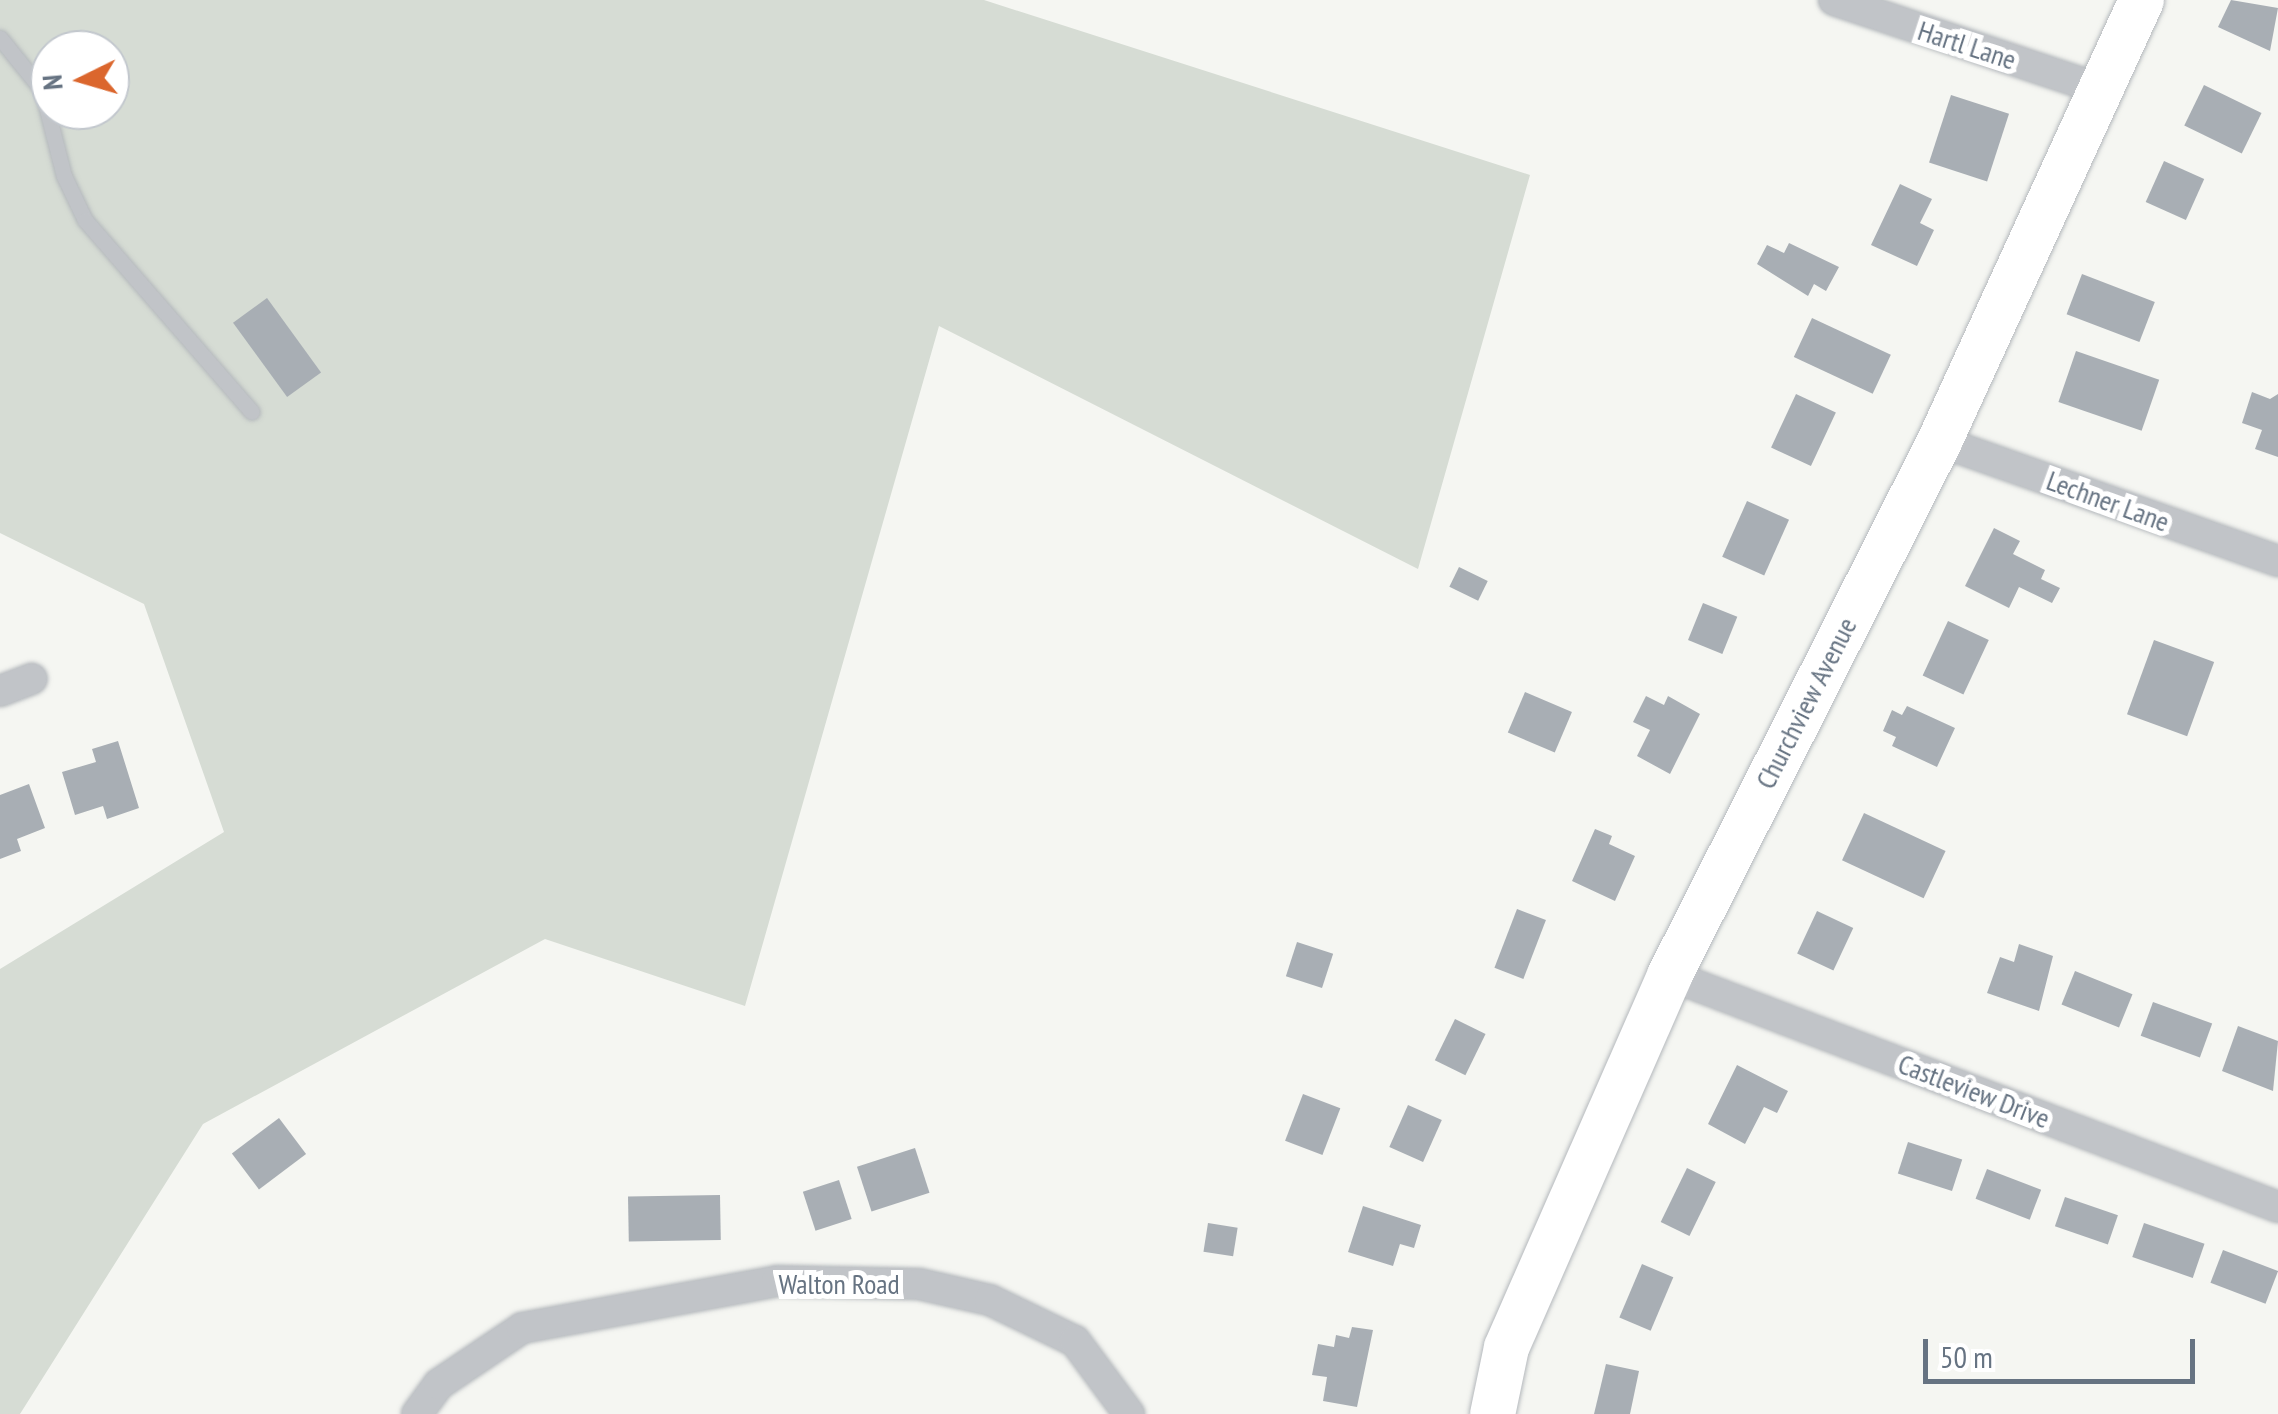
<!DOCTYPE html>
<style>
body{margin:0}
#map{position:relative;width:2278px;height:1414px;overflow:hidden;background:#f5f6f2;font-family:"PT Sans Narrow",sans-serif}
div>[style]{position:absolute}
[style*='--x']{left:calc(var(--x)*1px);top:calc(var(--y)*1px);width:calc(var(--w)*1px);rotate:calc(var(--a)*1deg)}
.green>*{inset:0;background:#d6dcd4}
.building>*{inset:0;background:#a8aeb4;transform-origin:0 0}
.roads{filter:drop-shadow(0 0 2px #b4b8bc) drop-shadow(0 0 2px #b4b8bc)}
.lane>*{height:15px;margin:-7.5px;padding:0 7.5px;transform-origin:7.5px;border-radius:7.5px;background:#c1c4c8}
.street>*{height:30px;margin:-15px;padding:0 15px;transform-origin:15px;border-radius:15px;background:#c1c4c8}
.secondary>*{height:45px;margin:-22.5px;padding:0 22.5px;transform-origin:22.5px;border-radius:22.5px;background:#fff}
span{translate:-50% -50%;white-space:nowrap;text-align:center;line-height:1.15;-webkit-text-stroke:10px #fff;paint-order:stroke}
.street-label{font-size:28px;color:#667382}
.north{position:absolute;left:30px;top:30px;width:100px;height:100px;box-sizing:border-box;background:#fff;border:2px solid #c2c7cd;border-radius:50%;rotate:265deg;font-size:28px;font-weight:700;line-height:40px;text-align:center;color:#667382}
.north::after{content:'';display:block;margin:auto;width:35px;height:45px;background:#db662d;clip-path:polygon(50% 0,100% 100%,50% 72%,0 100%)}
.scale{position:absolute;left:1923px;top:1339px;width:272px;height:45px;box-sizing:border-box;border:5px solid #667382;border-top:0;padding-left:12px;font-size:30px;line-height:35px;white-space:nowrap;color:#667382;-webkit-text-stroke:8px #fff;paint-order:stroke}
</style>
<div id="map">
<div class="green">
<div style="clip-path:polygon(evenodd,0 0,984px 0,1530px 175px,1418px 569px,939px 326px,745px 1006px,545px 939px,203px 1124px,20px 1414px,0 1414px,0 969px,224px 832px,144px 604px,0 533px,0 0,50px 50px,110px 50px,110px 110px,50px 110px,50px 50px)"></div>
</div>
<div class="building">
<div style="clip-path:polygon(2231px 0,2278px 8px,2270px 51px,2218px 27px)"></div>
<div style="left:2204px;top:85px;width:64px;height:45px;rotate:26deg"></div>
<div style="left:1951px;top:95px;width:61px;height:71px;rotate:18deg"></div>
<div style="left:2164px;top:161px;width:44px;height:45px;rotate:24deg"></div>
<div style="clip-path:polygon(1900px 184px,1932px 199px,1920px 223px,1934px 230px,1917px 266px,1871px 245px)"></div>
<div style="clip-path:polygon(1789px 243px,1839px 267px,1826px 291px,1814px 284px,1808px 296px,1757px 264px,1767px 245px,1784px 253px)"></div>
<div style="left:2082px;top:274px;width:78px;height:43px;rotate:21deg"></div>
<div style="left:267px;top:298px;width:92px;height:42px;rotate:54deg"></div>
<div style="left:1812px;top:318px;width:87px;height:43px;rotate:25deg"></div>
<div style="left:2076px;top:351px;width:88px;height:54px;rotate:19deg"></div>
<div style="clip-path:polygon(2252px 392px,2270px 399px,2278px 394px,2278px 457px,2255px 449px,2262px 430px,2242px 423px)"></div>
<div style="left:1796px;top:394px;width:44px;height:59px;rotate:25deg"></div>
<div style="left:1747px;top:501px;width:46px;height:61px;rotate:24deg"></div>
<div style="clip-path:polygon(1994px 528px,2020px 541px,2013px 554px,2045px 570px,2041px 579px,2060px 588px,2052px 603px,2019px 587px,2009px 608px,1965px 586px)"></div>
<div style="left:1459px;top:567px;width:32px;height:22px;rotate:26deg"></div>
<div style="left:1703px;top:603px;width:37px;height:40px;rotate:22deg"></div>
<div style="left:1948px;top:621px;width:45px;height:60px;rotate:25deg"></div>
<div style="left:2154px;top:640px;width:64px;height:79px;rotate:20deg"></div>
<div style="left:1525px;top:692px;width:51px;height:44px;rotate:23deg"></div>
<div style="clip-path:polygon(1646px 696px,1664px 705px,1668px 696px,1700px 714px,1670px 774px,1637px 756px,1650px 730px,1633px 722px)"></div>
<div style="clip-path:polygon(1907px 706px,1955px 728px,1937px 767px,1892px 746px,1896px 737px,1883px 731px,1892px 710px,1902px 715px)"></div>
<div style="clip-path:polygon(118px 741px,139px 808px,107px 819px,103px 806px,75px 815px,62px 772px,96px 762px,92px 749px)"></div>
<div style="clip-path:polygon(29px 784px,45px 828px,17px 839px,21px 851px,0 859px,0 795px)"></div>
<div style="left:1864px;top:813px;width:90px;height:52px;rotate:25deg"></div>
<div style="clip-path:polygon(1595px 829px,1612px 836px,1609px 844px,1635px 856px,1615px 901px,1572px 881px)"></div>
<div style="left:1517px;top:909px;width:31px;height:63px;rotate:21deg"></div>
<div style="left:1817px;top:911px;width:40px;height:47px;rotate:25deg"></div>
<div style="left:1297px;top:942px;width:38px;height:36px;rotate:18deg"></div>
<div style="clip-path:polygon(2019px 944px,2053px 956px,2039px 1011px,1987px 993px,2000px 957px,2014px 962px)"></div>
<div style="left:2075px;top:971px;width:62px;height:36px;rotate:22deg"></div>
<div style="left:2153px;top:1002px;width:63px;height:36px;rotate:20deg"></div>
<div style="left:1455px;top:1019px;width:34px;height:46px;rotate:26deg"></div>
<div style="clip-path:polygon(2238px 1026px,2278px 1041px,2273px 1091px,2222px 1071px)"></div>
<div style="clip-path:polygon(1737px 1065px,1788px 1091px,1777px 1113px,1764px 1107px,1745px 1144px,1708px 1124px)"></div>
<div style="left:1303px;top:1094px;width:40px;height:50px;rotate:21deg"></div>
<div style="left:1408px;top:1105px;width:37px;height:46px;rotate:24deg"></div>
<div style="left:279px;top:1118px;width:45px;height:59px;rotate:53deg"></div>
<div style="left:1908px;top:1142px;width:57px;height:33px;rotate:18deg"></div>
<div style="left:915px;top:1148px;width:47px;height:61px;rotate:72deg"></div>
<div style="left:1687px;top:1168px;width:32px;height:60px;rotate:26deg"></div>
<div style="left:1987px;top:1169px;width:58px;height:32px;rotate:21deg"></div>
<div style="left:839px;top:1180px;width:41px;height:38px;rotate:72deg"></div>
<div style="left:720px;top:1195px;width:45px;height:92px;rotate:89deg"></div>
<div style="left:2065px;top:1197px;width:56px;height:31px;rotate:19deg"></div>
<div style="clip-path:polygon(1363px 1206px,1421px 1225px,1414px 1248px,1400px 1244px,1393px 1266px,1348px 1252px)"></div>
<div style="left:1208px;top:1223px;width:30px;height:29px;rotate:9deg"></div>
<div style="left:2144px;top:1223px;width:64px;height:36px;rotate:19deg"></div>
<div style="left:2223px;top:1250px;width:59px;height:35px;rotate:21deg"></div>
<div style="left:1642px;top:1264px;width:34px;height:58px;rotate:23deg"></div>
<div style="clip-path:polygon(1352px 1327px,1373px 1330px,1357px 1407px,1323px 1401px,1327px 1377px,1312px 1375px,1318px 1344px,1334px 1347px,1336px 1335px,1349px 1338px)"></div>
<div style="clip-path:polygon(1606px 1364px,1639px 1371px,1630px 1414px,1594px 1414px)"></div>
</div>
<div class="roads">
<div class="lane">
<div style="--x:0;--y:38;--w:67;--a:51.1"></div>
<div style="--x:42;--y:90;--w:89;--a:75.7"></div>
<div style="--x:64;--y:176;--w:49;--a:64.5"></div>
<div style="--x:85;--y:220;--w:254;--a:49"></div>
</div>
<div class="street">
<div style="--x:1834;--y:0;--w:280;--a:18.5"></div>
<div style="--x:1939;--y:441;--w:360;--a:19.5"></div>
<div style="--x:0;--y:691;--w:34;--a:-21"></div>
<div style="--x:1669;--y:975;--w:652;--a:20.85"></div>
<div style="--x:417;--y:1414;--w:37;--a:-54"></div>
<div style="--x:439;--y:1384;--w:100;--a:-34"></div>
<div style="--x:522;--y:1328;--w:259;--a:-10.4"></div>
<div style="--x:777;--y:1281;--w:142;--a:1.2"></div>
<div style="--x:919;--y:1284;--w:73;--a:12.7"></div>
<div style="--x:990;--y:1300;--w:94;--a:25.8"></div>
<div style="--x:1075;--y:1341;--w:91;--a:53.5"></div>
</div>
<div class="secondary">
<div style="--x:1492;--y:1414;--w:68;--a:-78.2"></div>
<div style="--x:1506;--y:1347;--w:406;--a:-66.3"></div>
<div style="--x:1669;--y:975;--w:598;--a:-63.18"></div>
<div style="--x:1939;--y:441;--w:485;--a:-65.4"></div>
</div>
</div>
<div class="street-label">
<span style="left:1967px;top:45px;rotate:18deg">Hartl Lane</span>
<span style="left:2108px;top:501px;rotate:20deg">Lechner Lane</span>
<span style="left:1806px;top:703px;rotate:-63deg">Churchview Avenue</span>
<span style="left:1974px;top:1091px;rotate:21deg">Castleview Drive</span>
<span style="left:839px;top:1284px">Walton Road</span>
</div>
<div class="north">N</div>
<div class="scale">50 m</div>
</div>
